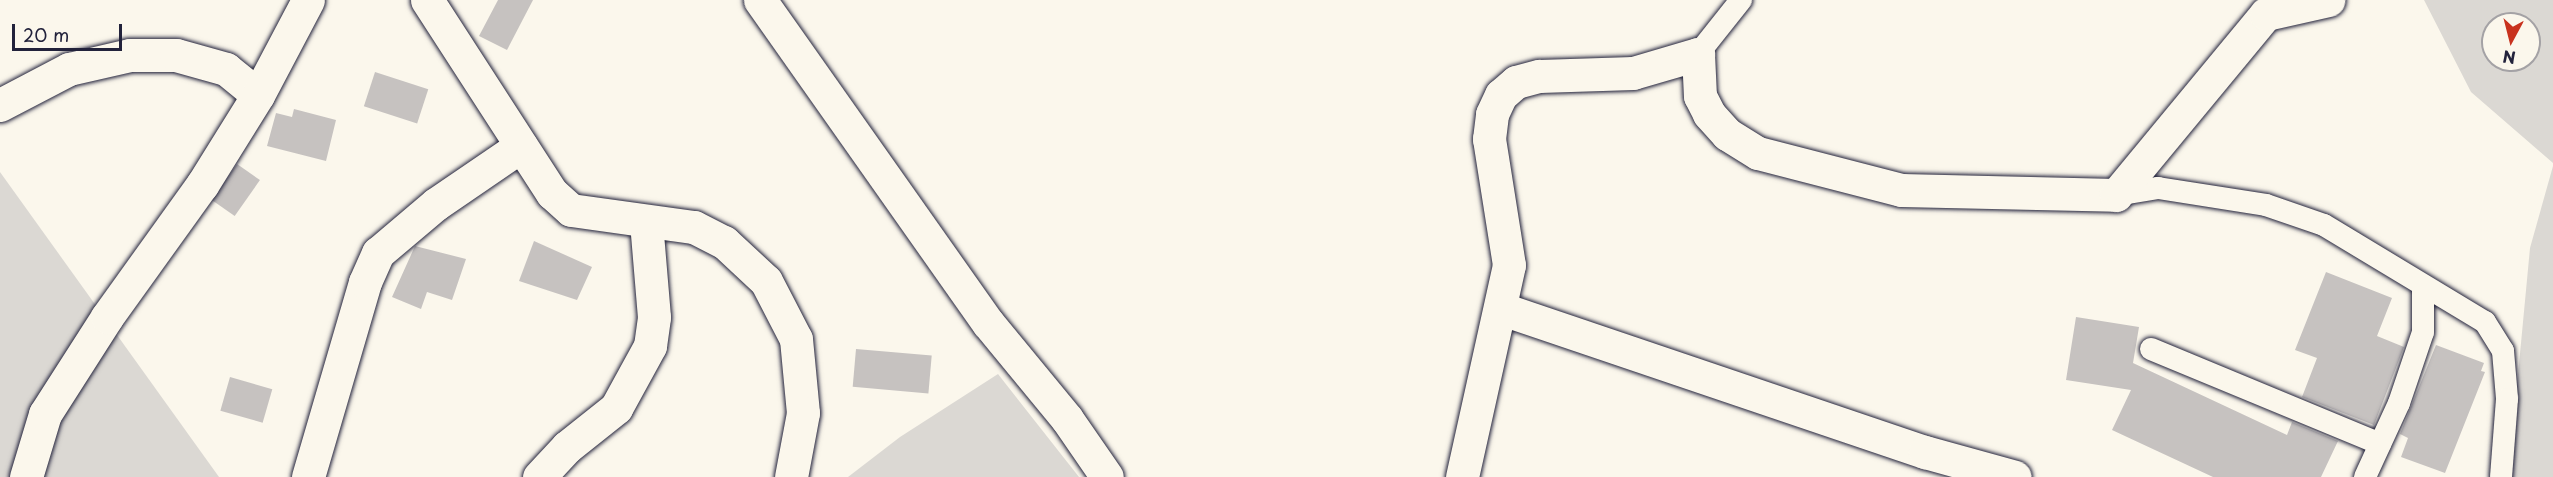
<!DOCTYPE html>
<style>
body{margin:0}
#map{position:relative;width:2553px;height:477px;overflow:hidden;background:#fbf7ec;font-family:"Playpen Sans",sans-serif}
div>[style]{position:absolute}
[style*='--x']{left:calc(var(--x)*1px);top:calc(var(--y)*1px);width:calc(var(--w)*1px);rotate:calc(var(--a)*1deg)}
.green>*{inset:0;background:#dbd8d3}
.building>*{inset:0;background:#c6c2c0;transform-origin:0 0}
.roads{filter:drop-shadow(0 0 2px #22223b) drop-shadow(0 0 2px #22223b)}
.lane>*{height:22px;margin:-11px;padding:0 11px;transform-origin:11px;border-radius:11px;background:#fbf7ec}
.street>*{height:33px;margin:-16.5px;padding:0 16.5px;transform-origin:16.5px;border-radius:16.5px;background:#fbf7ec}
span{translate:-50% -50%;white-space:nowrap;text-align:center;line-height:1.15;-webkit-text-stroke:6px #fbf7ec;paint-order:stroke}
.north{position:absolute;left:2481px;top:12px;width:60px;height:60px;box-sizing:border-box;background:#fbf7ec;border:2px solid #a4a2a5;border-radius:50%;rotate:187deg;font-size:16px;font-weight:700;line-height:24px;text-align:center;color:#22223b}
.north::after{content:'';display:block;margin:auto;width:21px;height:27px;background:#c8321e;clip-path:polygon(50% 0,100% 100%,50% 72%,0 100%)}
.scale{position:absolute;left:12px;top:24px;width:110px;height:27px;box-sizing:border-box;border:3px solid #22223b;border-top:0;padding-left:8px;font-size:18px;line-height:21px;white-space:nowrap;color:#22223b;-webkit-text-stroke:4px #fbf7ec;paint-order:stroke}
</style>
<div id="map">
<div class="green">
<div style="clip-path:polygon(evenodd,2424px 0,2553px 0,2553px 163px,2471px 92px,2424px 0,2493px 24px,2529px 24px,2529px 60px,2493px 60px,2493px 24px)"></div>
<div style="clip-path:polygon(2553px 166px,2553px 477px,2499px 477px,2514px 417px,2530px 248px)"></div>
<div style="clip-path:polygon(0 172px,219px 477px,0 477px)"></div>
<div style="clip-path:polygon(998px 374px,1079px 477px,848px 477px,900px 437px)"></div>
</div>
<div class="building">
<div style="clip-path:polygon(498px 0,533px 0,507px 50px,479px 36px)"></div>
<div style="left:375px;top:72px;width:56px;height:36px;rotate:18deg"></div>
<div style="clip-path:polygon(294px 109px,336px 120px,326px 161px,267px 146px,276px 113px,292px 117px)"></div>
<div style="left:237px;top:164px;width:28px;height:44px;rotate:35deg"></div>
<div style="clip-path:polygon(534px 241px,592px 267px,577px 300px,519px 281px)"></div>
<div style="clip-path:polygon(415px 246px,466px 259px,452px 300px,427px 292px,421px 309px,392px 297px)"></div>
<div style="clip-path:polygon(2326px 272px,2392px 298px,2377px 336px,2404px 347px,2374px 425px,2302px 397px,2317px 358px,2295px 350px)"></div>
<div style="clip-path:polygon(2076px 317px,2139px 327px,2133px 363px,2287px 435px,2292px 422px,2338px 441px,2321px 477px,2213px 477px,2112px 430px,2131px 390px,2066px 380px)"></div>
<div style="clip-path:polygon(2436px 345px,2484px 363px,2481px 371px,2485px 372px,2445px 473px,2401px 457px,2408px 438px,2400px 434px)"></div>
<div style="left:856px;top:349px;width:76px;height:38px;rotate:5deg"></div>
<div style="left:230px;top:377px;width:44px;height:35px;rotate:16deg"></div>
</div>
<div class="roads">
<div class="lane">
<div style="--x:1698;--y:54;--w:69;--a:-51.5"></div>
<div style="--x:2116;--y:195;--w:43;--a:-9.5"></div>
<div style="--x:2158;--y:188;--w:109;--a:8.9"></div>
<div style="--x:2266;--y:205;--w:61;--a:19"></div>
<div style="--x:2324;--y:225;--w:188;--a:31.1"></div>
<div style="--x:2485;--y:322;--w:34;--a:58"></div>
<div style="--x:2503;--y:351;--w:48;--a:85.2"></div>
<div style="--x:2507;--y:399;--w:78;--a:94.4"></div>
<div style="--x:2151;--y:349;--w:248;--a:22.5"></div>
<div style="--x:2365;--y:477;--w:81;--a:-65.3"></div>
<div style="--x:2399;--y:403;--w:75;--a:-71.3"></div>
<div style="--x:2423;--y:332;--w:44;--a:-90"></div>
</div>
<div class="street">
<div style="--x:427;--y:0;--w:230;--a:57.1"></div>
<div style="--x:552;--y:193;--w:25;--a:42"></div>
<div style="--x:571;--y:210;--w:124;--a:7.9"></div>
<div style="--x:694;--y:227;--w:34;--a:27"></div>
<div style="--x:724;--y:242;--w:57;--a:42.9"></div>
<div style="--x:766;--y:281;--w:65;--a:62.7"></div>
<div style="--x:796;--y:339;--w:74;--a:84.6"></div>
<div style="--x:803;--y:413;--w:65;--a:100.6"></div>
<div style="--x:760;--y:0;--w:395;--a:54.8"></div>
<div style="--x:988;--y:323;--w:124;--a:50.5"></div>
<div style="--x:1067;--y:419;--w:70;--a:55.4"></div>
<div style="--x:0;--y:105;--w:78;--a:-27.6"></div>
<div style="--x:69;--y:69;--w:63;--a:-12.9"></div>
<div style="--x:130;--y:55;--w:46;--a:0"></div>
<div style="--x:176;--y:55;--w:52;--a:15.6"></div>
<div style="--x:226;--y:69;--w:41;--a:39.1"></div>
<div style="--x:1502;--y:309;--w:447;--a:18.7"></div>
<div style="--x:1925;--y:452;--w:93;--a:15.5"></div>
<div style="--x:26;--y:477;--w:66;--a:-73.2"></div>
<div style="--x:45;--y:414;--w:115;--a:-57.4"></div>
<div style="--x:107;--y:317;--w:163;--a:-54.3"></div>
<div style="--x:202;--y:185;--w:106;--a:-58.1"></div>
<div style="--x:258;--y:95;--w:107;--a:-62.2"></div>
<div style="--x:308;--y:477;--w:203;--a:-73.7"></div>
<div style="--x:365;--y:282;--w:32;--a:-66"></div>
<div style="--x:378;--y:253;--w:76;--a:-40.2"></div>
<div style="--x:436;--y:204;--w:103;--a:-34.3"></div>
<div style="--x:539;--y:477;--w:41;--a:-47"></div>
<div style="--x:567;--y:447;--w:63;--a:-38.5"></div>
<div style="--x:616;--y:408;--w:71;--a:-61.3"></div>
<div style="--x:650;--y:346;--w:29;--a:-82"></div>
<div style="--x:654;--y:317;--w:95;--a:-94.8"></div>
<div style="--x:1462;--y:477;--w:217;--a:-77.5"></div>
<div style="--x:1509;--y:265;--w:128;--a:-99"></div>
<div style="--x:1489;--y:139;--w:25;--a:-83"></div>
<div style="--x:1492;--y:114;--w:21;--a:-65"></div>
<div style="--x:1501;--y:95;--w:20;--a:-41"></div>
<div style="--x:1516;--y:82;--w:24;--a:-15"></div>
<div style="--x:1539;--y:76;--w:94;--a:-1.8"></div>
<div style="--x:1633;--y:73;--w:68;--a:-16.3"></div>
<div style="--x:1698;--y:54;--w:42;--a:87.3"></div>
<div style="--x:1700;--y:96;--w:20;--a:63"></div>
<div style="--x:1709;--y:114;--w:27;--a:48"></div>
<div style="--x:1727;--y:134;--w:36;--a:32"></div>
<div style="--x:1758;--y:153;--w:148;--a:14.5"></div>
<div style="--x:1901;--y:190;--w:215;--a:1.3"></div>
<div style="--x:2116;--y:195;--w:235;--a:-50.4"></div>
<div style="--x:2266;--y:14;--w:64;--a:-12.7"></div>
</div>
</div>
<div class="north">N</div>
<div class="scale">20 m</div>
</div>
